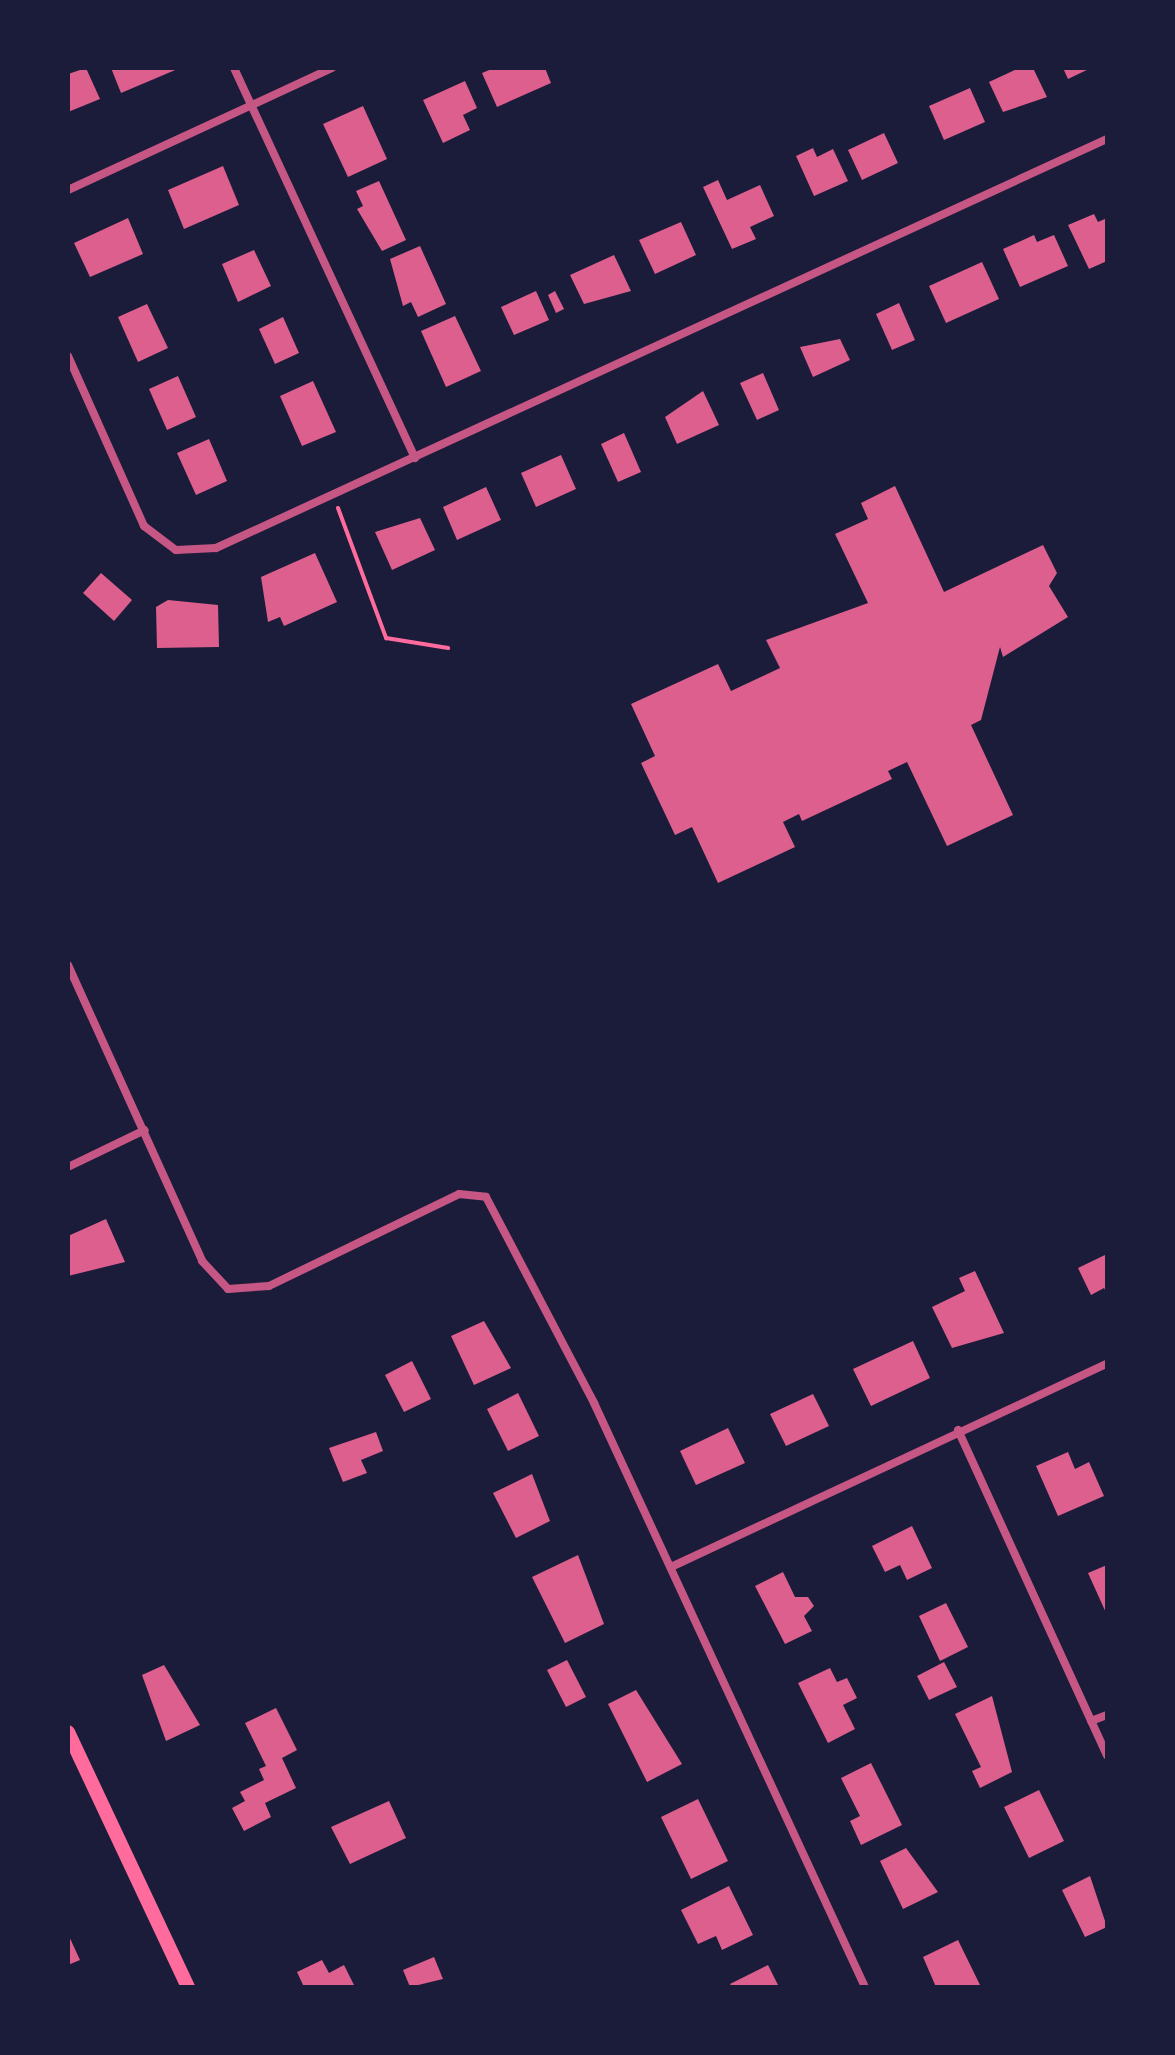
<!DOCTYPE html>
<html>
<head>
<meta charset="utf-8">
<style>
	body { margin:0 }
	#map { position:relative; width:1175px; height:2055px; overflow:hidden; background:#1b1b3a; font-family:Commissioner,sans-serif }
	div>[style] { position:absolute }
	.building>* { inset:0; background:#dd5f8e }
	.path>* { height:4px; margin:-2px; padding:0 2px; transform-origin:2px; border-radius:2px; background:#ff6b9d }
	.minor>* { height:8px; margin:-4px; padding:0 4px; transform-origin:4px; border-radius:4px; background:#c65784 }
	.secondary>* { height:14px; margin:-7px; padding:0 7px; transform-origin:7px; border-radius:7px; background:#ff6b9d }
	span { translate:-50% -50%; white-space:nowrap; text-align:center; line-height:1.15; -webkit-text-stroke:6px #1b1b3a; paint-order:stroke }
	.frame { position:absolute; inset:0; border:70px solid #1b1b3a; pointer-events:none }
</style>
</head>
<body>
<div id="map">
	<div class="building">
		<i style="clip-path:polygon(86px 68px,100px 99px,68px 112px,68px 74px)"></i>
		<i style="clip-path:polygon(111px 68px,180px 68px,121px 93px)"></i>
		<i style="clip-path:polygon(494px 68px,545px 68px,551px 83px,497px 107px,482px 73px)"></i>
		<i style="clip-path:polygon(1019px 68px,1033px 68px,1047px 97px,1003px 112px,989px 82px)"></i>
		<i style="clip-path:polygon(1063px 68px,1091px 68px,1068px 79px)"></i>
		<i style="clip-path:polygon(465px 81px,477px 108px,463px 115px,470px 130px,443px 143px,423px 100px)"></i>
		<i style="clip-path:polygon(970px 88px,985px 122px,944px 140px,929px 106px)"></i>
		<i style="clip-path:polygon(363px 106px,387px 159px,348px 177px,323px 124px)"></i>
		<i style="clip-path:polygon(884px 133px,898px 163px,862px 180px,848px 150px)"></i>
		<i style="clip-path:polygon(813px 148px,817px 157px,833px 149px,848px 181px,814px 196px,796px 156px)"></i>
		<i style="clip-path:polygon(223px 166px,239px 205px,184px 229px,168px 190px)"></i>
		<i style="clip-path:polygon(718px 180px,727px 200px,760px 185px,774px 216px,750px 227px,756px 239px,732px 249px,703px 187px)"></i>
		<i style="clip-path:polygon(379px 181px,406px 240px,382px 251px,357px 209px,363px 206px,356px 191px)"></i>
		<i style="clip-path:polygon(1094px 214px,1098px 222px,1107px 218px,1107px 261px,1089px 269px,1068px 225px)"></i>
		<i style="clip-path:polygon(128px 218px,143px 254px,90px 277px,74px 243px)"></i>
		<i style="clip-path:polygon(681px 222px,696px 255px,655px 274px,639px 240px)"></i>
		<i style="clip-path:polygon(1034px 235px,1037px 242px,1054px 235px,1068px 266px,1020px 287px,1003px 249px)"></i>
		<i style="clip-path:polygon(420px 246px,446px 304px,418px 317px,411px 302px,403px 306px,390px 259px)"></i>
		<i style="clip-path:polygon(254px 250px,271px 286px,238px 302px,222px 264px)"></i>
		<i style="clip-path:polygon(614px 255px,631px 291px,584px 304px,570px 275px)"></i>
		<i style="clip-path:polygon(982px 262px,999px 299px,946px 323px,929px 286px)"></i>
		<i style="clip-path:polygon(536px 291px,549px 320px,514px 335px,501px 307px)"></i>
		<i style="clip-path:polygon(555px 291px,564px 309px,556px 313px,548px 295px)"></i>
		<i style="clip-path:polygon(899px 303px,915px 340px,892px 350px,876px 314px)"></i>
		<i style="clip-path:polygon(147px 304px,168px 348px,138px 362px,118px 317px)"></i>
		<i style="clip-path:polygon(455px 316px,481px 371px,446px 387px,421px 331px)"></i>
		<i style="clip-path:polygon(283px 317px,299px 353px,275px 364px,259px 329px)"></i>
		<i style="clip-path:polygon(840px 339px,850px 360px,813px 377px,800px 347px)"></i>
		<i style="clip-path:polygon(763px 373px,779px 410px,757px 420px,740px 383px)"></i>
		<i style="clip-path:polygon(178px 376px,196px 417px,167px 430px,149px 389px)"></i>
		<i style="clip-path:polygon(313px 381px,336px 432px,302px 446px,280px 396px)"></i>
		<i style="clip-path:polygon(703px 391px,719px 425px,677px 444px,665px 417px)"></i>
		<i style="clip-path:polygon(624px 433px,641px 472px,618px 482px,601px 444px)"></i>
		<i style="clip-path:polygon(209px 439px,227px 481px,196px 495px,177px 453px)"></i>
		<i style="clip-path:polygon(561px 455px,576px 489px,536px 507px,521px 473px)"></i>
		<i style="clip-path:polygon(895px 486px,944px 592px,1043px 545px,1057px 573px,1049px 586px,1068px 617px,1003px 657px,1000px 647px,981px 720px,971px 725px,1013px 815px,947px 846px,907px 762px,888px 771px,892px 779px,802px 821px,799px 814px,783px 822px,795px 847px,718px 883px,692px 827px,675px 835px,641px 763px,655px 756px,631px 704px,718px 664px,731px 691px,780px 668px,766px 640px,868px 603px,835px 534px,868px 519px,861px 503px)"></i>
		<i style="clip-path:polygon(486px 487px,501px 520px,457px 540px,443px 507px)"></i>
		<i style="clip-path:polygon(420px 518px,435px 550px,392px 570px,375px 532px)"></i>
		<i style="clip-path:polygon(315px 553px,337px 602px,284px 626px,280px 617px,268px 622px,261px 577px)"></i>
		<i style="clip-path:polygon(101px 573px,132px 600px,114px 621px,83px 593px)"></i>
		<i style="clip-path:polygon(168px 600px,218px 605px,219px 647px,157px 648px,156px 607px)"></i>
		<i style="clip-path:polygon(106px 1219px,125px 1262px,68px 1276px,68px 1236px)"></i>
		<i style="clip-path:polygon(1107px 1254px,1107px 1294px,1104px 1288px,1091px 1295px,1078px 1268px)"></i>
		<i style="clip-path:polygon(975px 1271px,1004px 1333px,952px 1348px,932px 1307px,965px 1291px,959px 1278px)"></i>
		<i style="clip-path:polygon(484px 1321px,511px 1368px,474px 1385px,451px 1336px)"></i>
		<i style="clip-path:polygon(913px 1341px,930px 1378px,871px 1406px,853px 1369px)"></i>
		<i style="clip-path:polygon(412px 1361px,431px 1399px,404px 1412px,385px 1375px)"></i>
		<i style="clip-path:polygon(518px 1393px,539px 1436px,508px 1451px,487px 1409px)"></i>
		<i style="clip-path:polygon(813px 1394px,829px 1426px,786px 1446px,770px 1414px)"></i>
		<i style="clip-path:polygon(728px 1428px,745px 1463px,696px 1485px,680px 1451px)"></i>
		<i style="clip-path:polygon(376px 1432px,383px 1451px,361px 1460px,367px 1473px,343px 1482px,329px 1448px)"></i>
		<i style="clip-path:polygon(1068px 1452px,1075px 1469px,1089px 1462px,1104px 1496px,1058px 1516px,1036px 1466px)"></i>
		<i style="clip-path:polygon(532px 1474px,550px 1521px,516px 1538px,493px 1493px)"></i>
		<i style="clip-path:polygon(912px 1526px,932px 1568px,907px 1580px,900px 1565px,885px 1572px,872px 1546px)"></i>
		<i style="clip-path:polygon(578px 1555px,604px 1624px,565px 1643px,532px 1577px)"></i>
		<i style="clip-path:polygon(1107px 1565px,1107px 1615px,1088px 1573px)"></i>
		<i style="clip-path:polygon(783px 1572px,795px 1597px,808px 1597px,814px 1606px,804px 1616px,812px 1631px,785px 1644px,755px 1586px)"></i>
		<i style="clip-path:polygon(946px 1603px,968px 1647px,940px 1661px,919px 1616px)"></i>
		<i style="clip-path:polygon(567px 1660px,586px 1697px,566px 1707px,547px 1670px)"></i>
		<i style="clip-path:polygon(944px 1662px,957px 1687px,929px 1700px,917px 1676px)"></i>
		<i style="clip-path:polygon(164px 1665px,200px 1725px,166px 1741px,142px 1675px)"></i>
		<i style="clip-path:polygon(830px 1668px,837px 1682px,847px 1678px,857px 1698px,843px 1705px,855px 1729px,828px 1743px,798px 1683px)"></i>
		<i style="clip-path:polygon(636px 1690px,682px 1764px,647px 1782px,608px 1704px)"></i>
		<i style="clip-path:polygon(992px 1696px,1012px 1772px,980px 1788px,972px 1771px,981px 1767px,955px 1714px)"></i>
		<i style="clip-path:polygon(276px 1708px,297px 1750px,282px 1758px,296px 1788px,265px 1803px,271px 1817px,244px 1831px,232px 1808px,245px 1801px,240px 1792px,264px 1780px,259px 1769px,266px 1766px,245px 1723px)"></i>
		<i style="clip-path:polygon(871px 1763px,902px 1825px,861px 1845px,850px 1821px,860px 1816px,841px 1778px)"></i>
		<i style="clip-path:polygon(1039px 1790px,1064px 1841px,1029px 1858px,1004px 1807px)"></i>
		<i style="clip-path:polygon(698px 1799px,728px 1861px,691px 1879px,661px 1817px)"></i>
		<i style="clip-path:polygon(389px 1801px,406px 1838px,350px 1864px,331px 1827px)"></i>
		<i style="clip-path:polygon(906px 1848px,938px 1892px,903px 1909px,880px 1861px)"></i>
		<i style="clip-path:polygon(1090px 1876px,1107px 1927px,1085px 1937px,1062px 1890px)"></i>
		<i style="clip-path:polygon(729px 1886px,753px 1935px,722px 1950px,716px 1936px,698px 1944px,681px 1910px)"></i>
		<i style="clip-path:polygon(68px 1934px,80px 1960px,68px 1965px)"></i>
		<i style="clip-path:polygon(958px 1940px,981px 1987px,936px 1987px,923px 1957px)"></i>
		<i style="clip-path:polygon(434px 1957px,443px 1979px,410px 1987px,403px 1970px)"></i>
		<i style="clip-path:polygon(322px 1960px,329px 1973px,344px 1965px,355px 1987px,304px 1987px,297px 1972px)"></i>
		<i style="clip-path:polygon(768px 1965px,779px 1987px,732px 1987px,730px 1984px)"></i>
	</div>
	<div class="path">
		<i style="left:338px;top:508px;width:139px;rotate:69.7deg"></i>
		<i style="left:386px;top:638px;width:63px;rotate:9.2deg"></i>
	</div>
	<div class="minor">
		<i style="left:234px;top:68px;width:430px;rotate:65.1deg"></i>
		<i style="left:68px;top:190px;width:291px;rotate:-24.8deg"></i>
		<i style="left:68px;top:356px;width:186px;rotate:65.9deg"></i>
		<i style="left:144px;top:526px;width:40px;rotate:37deg"></i>
		<i style="left:176px;top:550px;width:40px;rotate:-2.9deg"></i>
		<i style="left:216px;top:548px;width:980px;rotate:-24.66deg"></i>
		<i style="left:68px;top:965px;width:325px;rotate:65.6deg"></i>
		<i style="left:202px;top:1261px;width:38px;rotate:47deg"></i>
		<i style="left:228px;top:1289px;width:41px;rotate:-4.2deg"></i>
		<i style="left:269px;top:1286px;width:211px;rotate:-25.8deg"></i>
		<i style="left:459px;top:1194px;width:27px;rotate:6deg"></i>
		<i style="left:486px;top:1197px;width:233px;rotate:62.3deg"></i>
		<i style="left:594px;top:1403px;width:644px;rotate:65.11deg"></i>
		<i style="left:68px;top:1167px;width:85px;rotate:-25.7deg"></i>
		<i style="left:958px;top:1430px;width:358px;rotate:65.4deg"></i>
		<i style="left:671px;top:1567px;width:481px;rotate:-25deg"></i>
		<i style="left:1091px;top:1721px;width:17px;rotate:-21deg"></i>
	</div>
	<div class="secondary">
		<i style="left:68px;top:1732px;width:282px;rotate:64.8deg"></i>
	</div>
	<div class="frame"></div>
</div>
</body>
</html>
